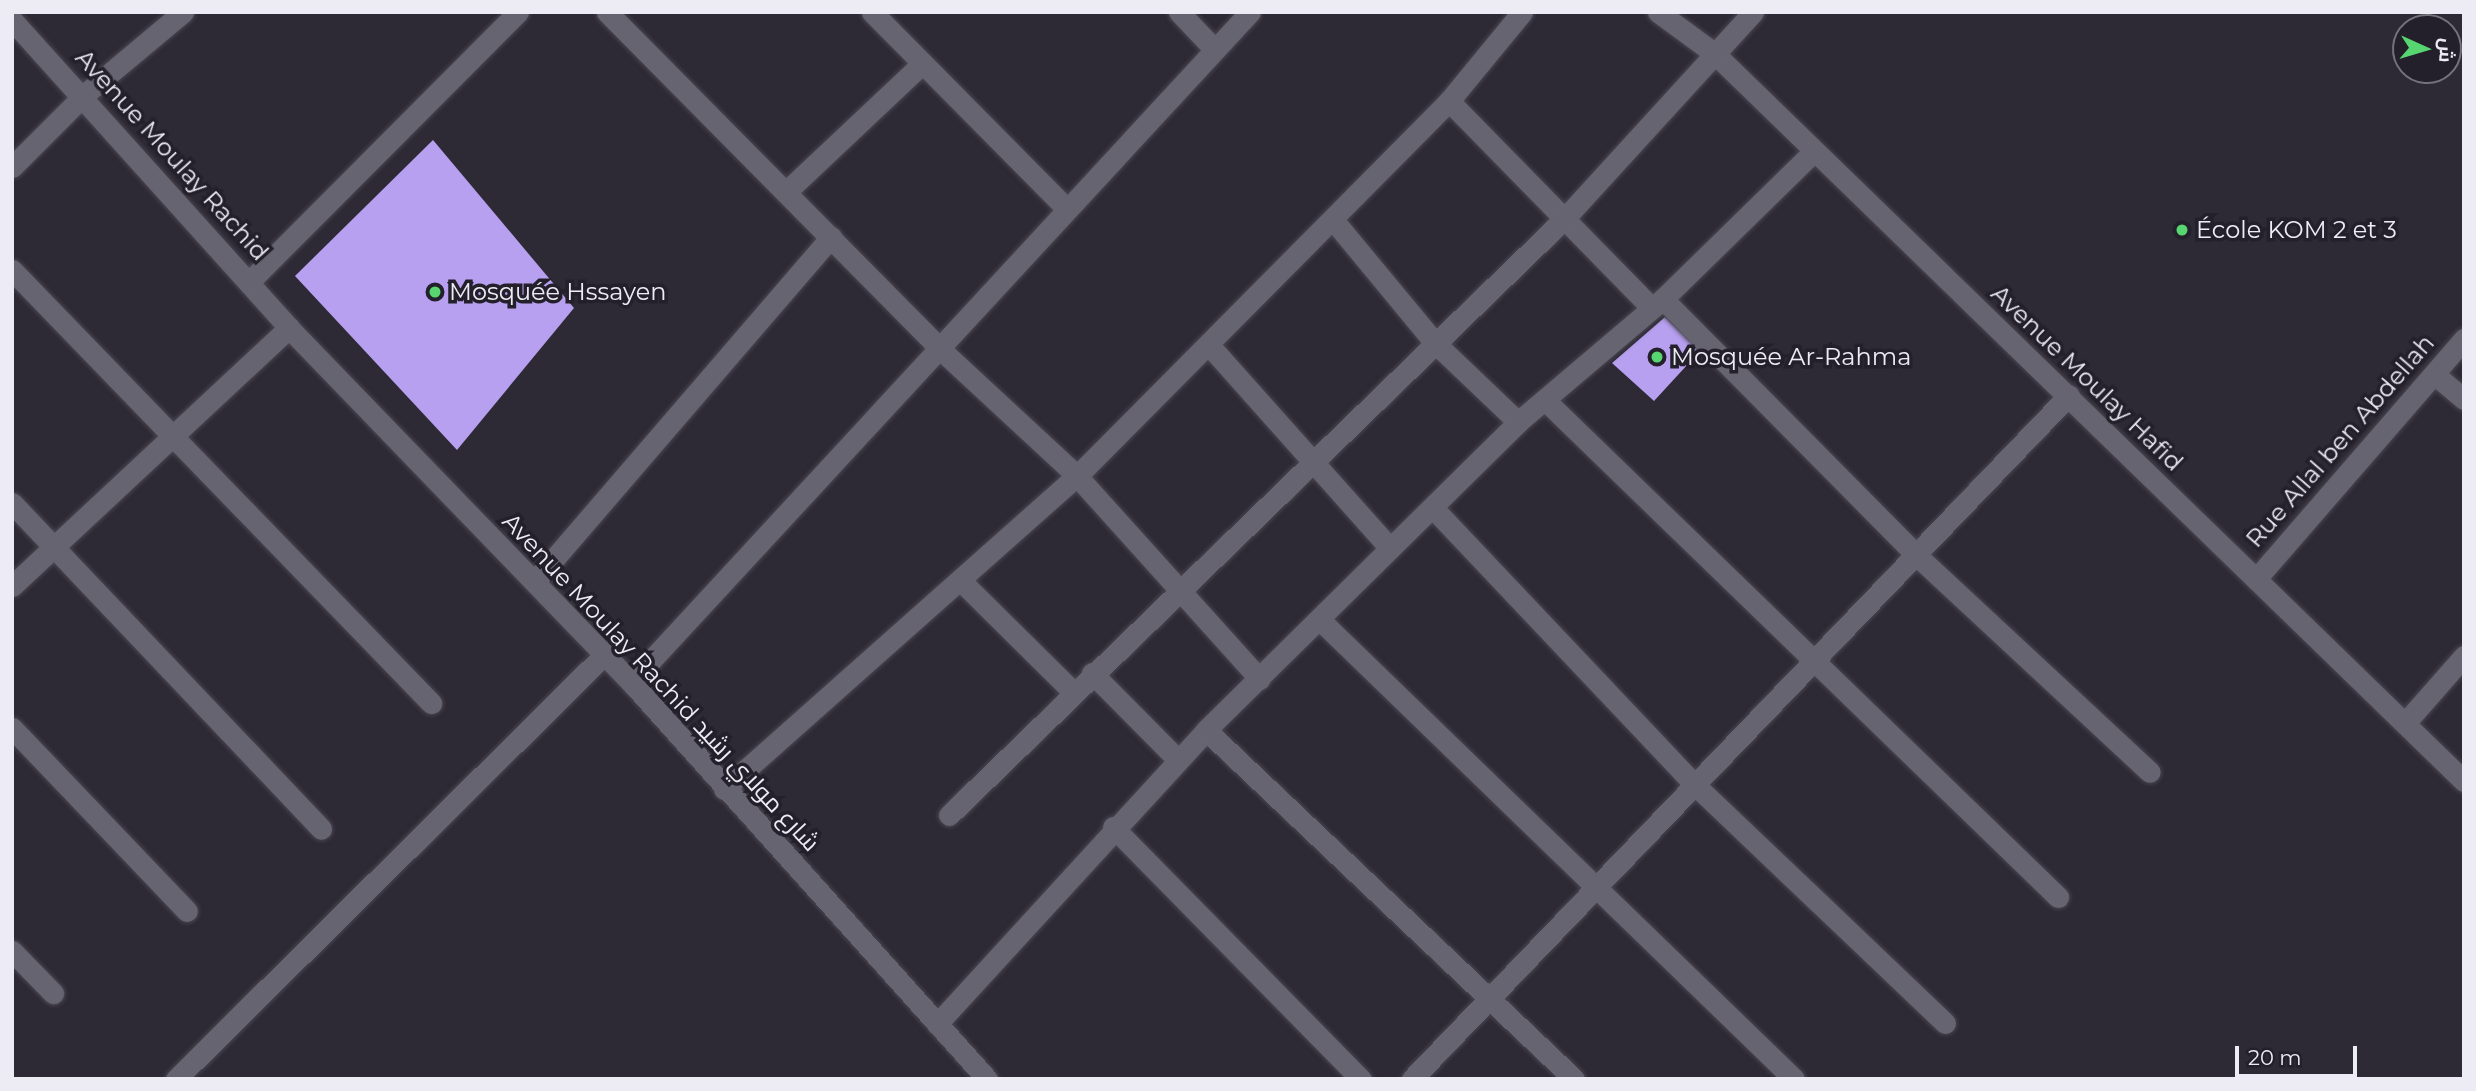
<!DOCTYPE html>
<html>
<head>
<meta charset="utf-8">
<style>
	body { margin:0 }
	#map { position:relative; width:2476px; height:1091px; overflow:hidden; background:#2d2935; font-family:Montserrat,Cairo,sans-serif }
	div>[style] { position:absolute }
	.building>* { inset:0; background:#b8a0f0 }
	.roads { filter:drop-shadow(0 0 2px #494650) drop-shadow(0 0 2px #494650) }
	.minor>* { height:21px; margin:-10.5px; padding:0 10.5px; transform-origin:10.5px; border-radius:10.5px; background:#676471 }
	.dots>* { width:19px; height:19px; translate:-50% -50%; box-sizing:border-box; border:4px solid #23202b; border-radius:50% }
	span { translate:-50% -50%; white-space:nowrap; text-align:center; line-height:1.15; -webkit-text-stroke:7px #23202b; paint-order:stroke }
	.street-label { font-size:24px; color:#edebf3 }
	.poi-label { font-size:24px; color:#edebf3 }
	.left { translate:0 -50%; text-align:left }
	.frame { position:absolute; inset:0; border:14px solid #edebf3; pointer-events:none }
	.north { position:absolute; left:2392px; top:14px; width:70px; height:70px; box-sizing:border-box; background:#23202b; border:2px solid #74717b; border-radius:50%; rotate:94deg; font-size:19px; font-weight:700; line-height:28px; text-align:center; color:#edebf3 }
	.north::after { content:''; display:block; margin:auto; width:24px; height:32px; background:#57d570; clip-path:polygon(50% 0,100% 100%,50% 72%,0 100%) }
	.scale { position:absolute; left:2235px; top:1046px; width:122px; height:32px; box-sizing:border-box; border:4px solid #edebf3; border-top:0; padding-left:9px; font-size:21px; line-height:24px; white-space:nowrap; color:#edebf3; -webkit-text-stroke:5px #23202b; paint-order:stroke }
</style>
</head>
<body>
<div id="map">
	<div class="building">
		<i style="clip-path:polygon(433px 140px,574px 308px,457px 450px,295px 276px)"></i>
		<i style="clip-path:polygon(1665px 317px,1700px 351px,1654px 401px,1612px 363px)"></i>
	</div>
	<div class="roads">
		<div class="minor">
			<i style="left:607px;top:12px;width:472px;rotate:45.3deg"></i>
			<i style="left:939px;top:348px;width:188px;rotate:42.8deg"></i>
			<i style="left:1077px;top:476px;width:273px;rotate:48deg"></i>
			<i style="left:872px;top:12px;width:277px;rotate:45.3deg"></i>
			<i style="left:1179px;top:12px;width:52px;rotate:46.5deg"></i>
			<i style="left:1658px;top:12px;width:69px;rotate:36.2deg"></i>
			<i style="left:1714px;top:53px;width:1045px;rotate:44.15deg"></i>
			<i style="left:12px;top:20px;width:414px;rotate:48deg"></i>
			<i style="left:289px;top:328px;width:492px;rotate:46deg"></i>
			<i style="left:631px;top:682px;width:533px;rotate:48.12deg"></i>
			<i style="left:1449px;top:101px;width:290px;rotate:45.6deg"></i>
			<i style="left:12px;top:167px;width:103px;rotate:-45deg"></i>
			<i style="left:85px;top:94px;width:128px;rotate:-39.9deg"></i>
			<i style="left:788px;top:190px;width:185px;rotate:-43.3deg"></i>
			<i style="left:1334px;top:221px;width:157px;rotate:50.4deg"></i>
			<i style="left:1434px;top:342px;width:116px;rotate:43.6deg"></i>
			<i style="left:12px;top:270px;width:603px;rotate:45.94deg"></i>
			<i style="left:249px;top:282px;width:381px;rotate:-45.1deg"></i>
			<i style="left:1663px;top:299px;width:356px;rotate:45.3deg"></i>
			<i style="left:1913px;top:552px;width:323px;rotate:42.9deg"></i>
			<i style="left:1209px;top:345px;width:271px;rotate:48.3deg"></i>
			<i style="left:2434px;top:374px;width:39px;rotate:40deg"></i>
			<i style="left:1546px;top:401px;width:713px;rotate:44.09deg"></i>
			<i style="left:12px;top:503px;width:449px;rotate:46.5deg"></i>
			<i style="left:1433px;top:508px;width:378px;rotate:46.6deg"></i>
			<i style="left:1693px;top:783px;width:348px;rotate:43.6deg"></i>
			<i style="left:2256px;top:579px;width:318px;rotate:-49.1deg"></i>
			<i style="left:960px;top:580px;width:159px;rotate:44.7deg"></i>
			<i style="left:535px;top:581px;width:454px;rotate:-49.3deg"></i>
			<i style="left:12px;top:586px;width:379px;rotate:-43deg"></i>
			<i style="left:1319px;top:619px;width:661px;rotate:44.08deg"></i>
			<i style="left:1092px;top:673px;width:122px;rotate:45.3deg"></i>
			<i style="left:631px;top:682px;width:912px;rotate:-47.27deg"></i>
			<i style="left:2406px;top:722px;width:88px;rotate:-48.7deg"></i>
			<i style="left:12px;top:728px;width:253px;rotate:46.3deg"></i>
			<i style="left:1206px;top:730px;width:507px;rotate:43.48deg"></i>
			<i style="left:724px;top:789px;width:472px;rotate:-41.6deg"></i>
			<i style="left:1077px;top:476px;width:528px;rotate:-45.23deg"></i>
			<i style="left:1449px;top:101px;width:115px;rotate:-50.6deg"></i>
			<i style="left:949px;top:815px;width:858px;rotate:-44.1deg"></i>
			<i style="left:1565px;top:218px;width:279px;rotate:-47.6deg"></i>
			<i style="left:1113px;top:827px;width:354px;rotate:45.5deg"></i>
			<i style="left:12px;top:951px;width:59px;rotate:45.7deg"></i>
			<i style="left:937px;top:1024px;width:398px;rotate:-47.5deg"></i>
			<i style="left:1206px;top:730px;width:438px;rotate:-44.6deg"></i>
			<i style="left:1518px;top:422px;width:190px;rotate:-40.3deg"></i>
			<i style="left:1663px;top:299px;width:210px;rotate:-44.4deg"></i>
			<i style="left:176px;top:1079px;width:604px;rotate:-44.73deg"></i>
			<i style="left:1412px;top:1079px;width:948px;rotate:-46.15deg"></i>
		</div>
	</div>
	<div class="dots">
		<i style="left:2182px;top:230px;background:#57d570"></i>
		<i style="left:435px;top:292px;background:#57d570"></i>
		<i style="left:1657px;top:357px;background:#57d570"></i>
	</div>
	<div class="street-label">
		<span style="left:172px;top:155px;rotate:48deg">Avenue Moulay Rachid</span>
		<span style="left:2087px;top:378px;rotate:44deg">Avenue Moulay Hafid</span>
		<span style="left:2340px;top:441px;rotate:-49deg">Rue Allal ben Abdellah</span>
		<span style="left:661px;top:682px;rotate:47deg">Avenue Moulay Rachid شارع مولاي رشيد</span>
	</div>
	<div class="poi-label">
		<span class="left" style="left:2196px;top:230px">École KOM 2 et 3</span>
		<span class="left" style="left:449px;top:292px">Mosquée Hssayen</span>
		<span class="left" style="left:1671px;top:357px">Mosquée Ar-Rahma</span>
	</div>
	<div class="frame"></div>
	<div class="north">ش</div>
	<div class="scale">20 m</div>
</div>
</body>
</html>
